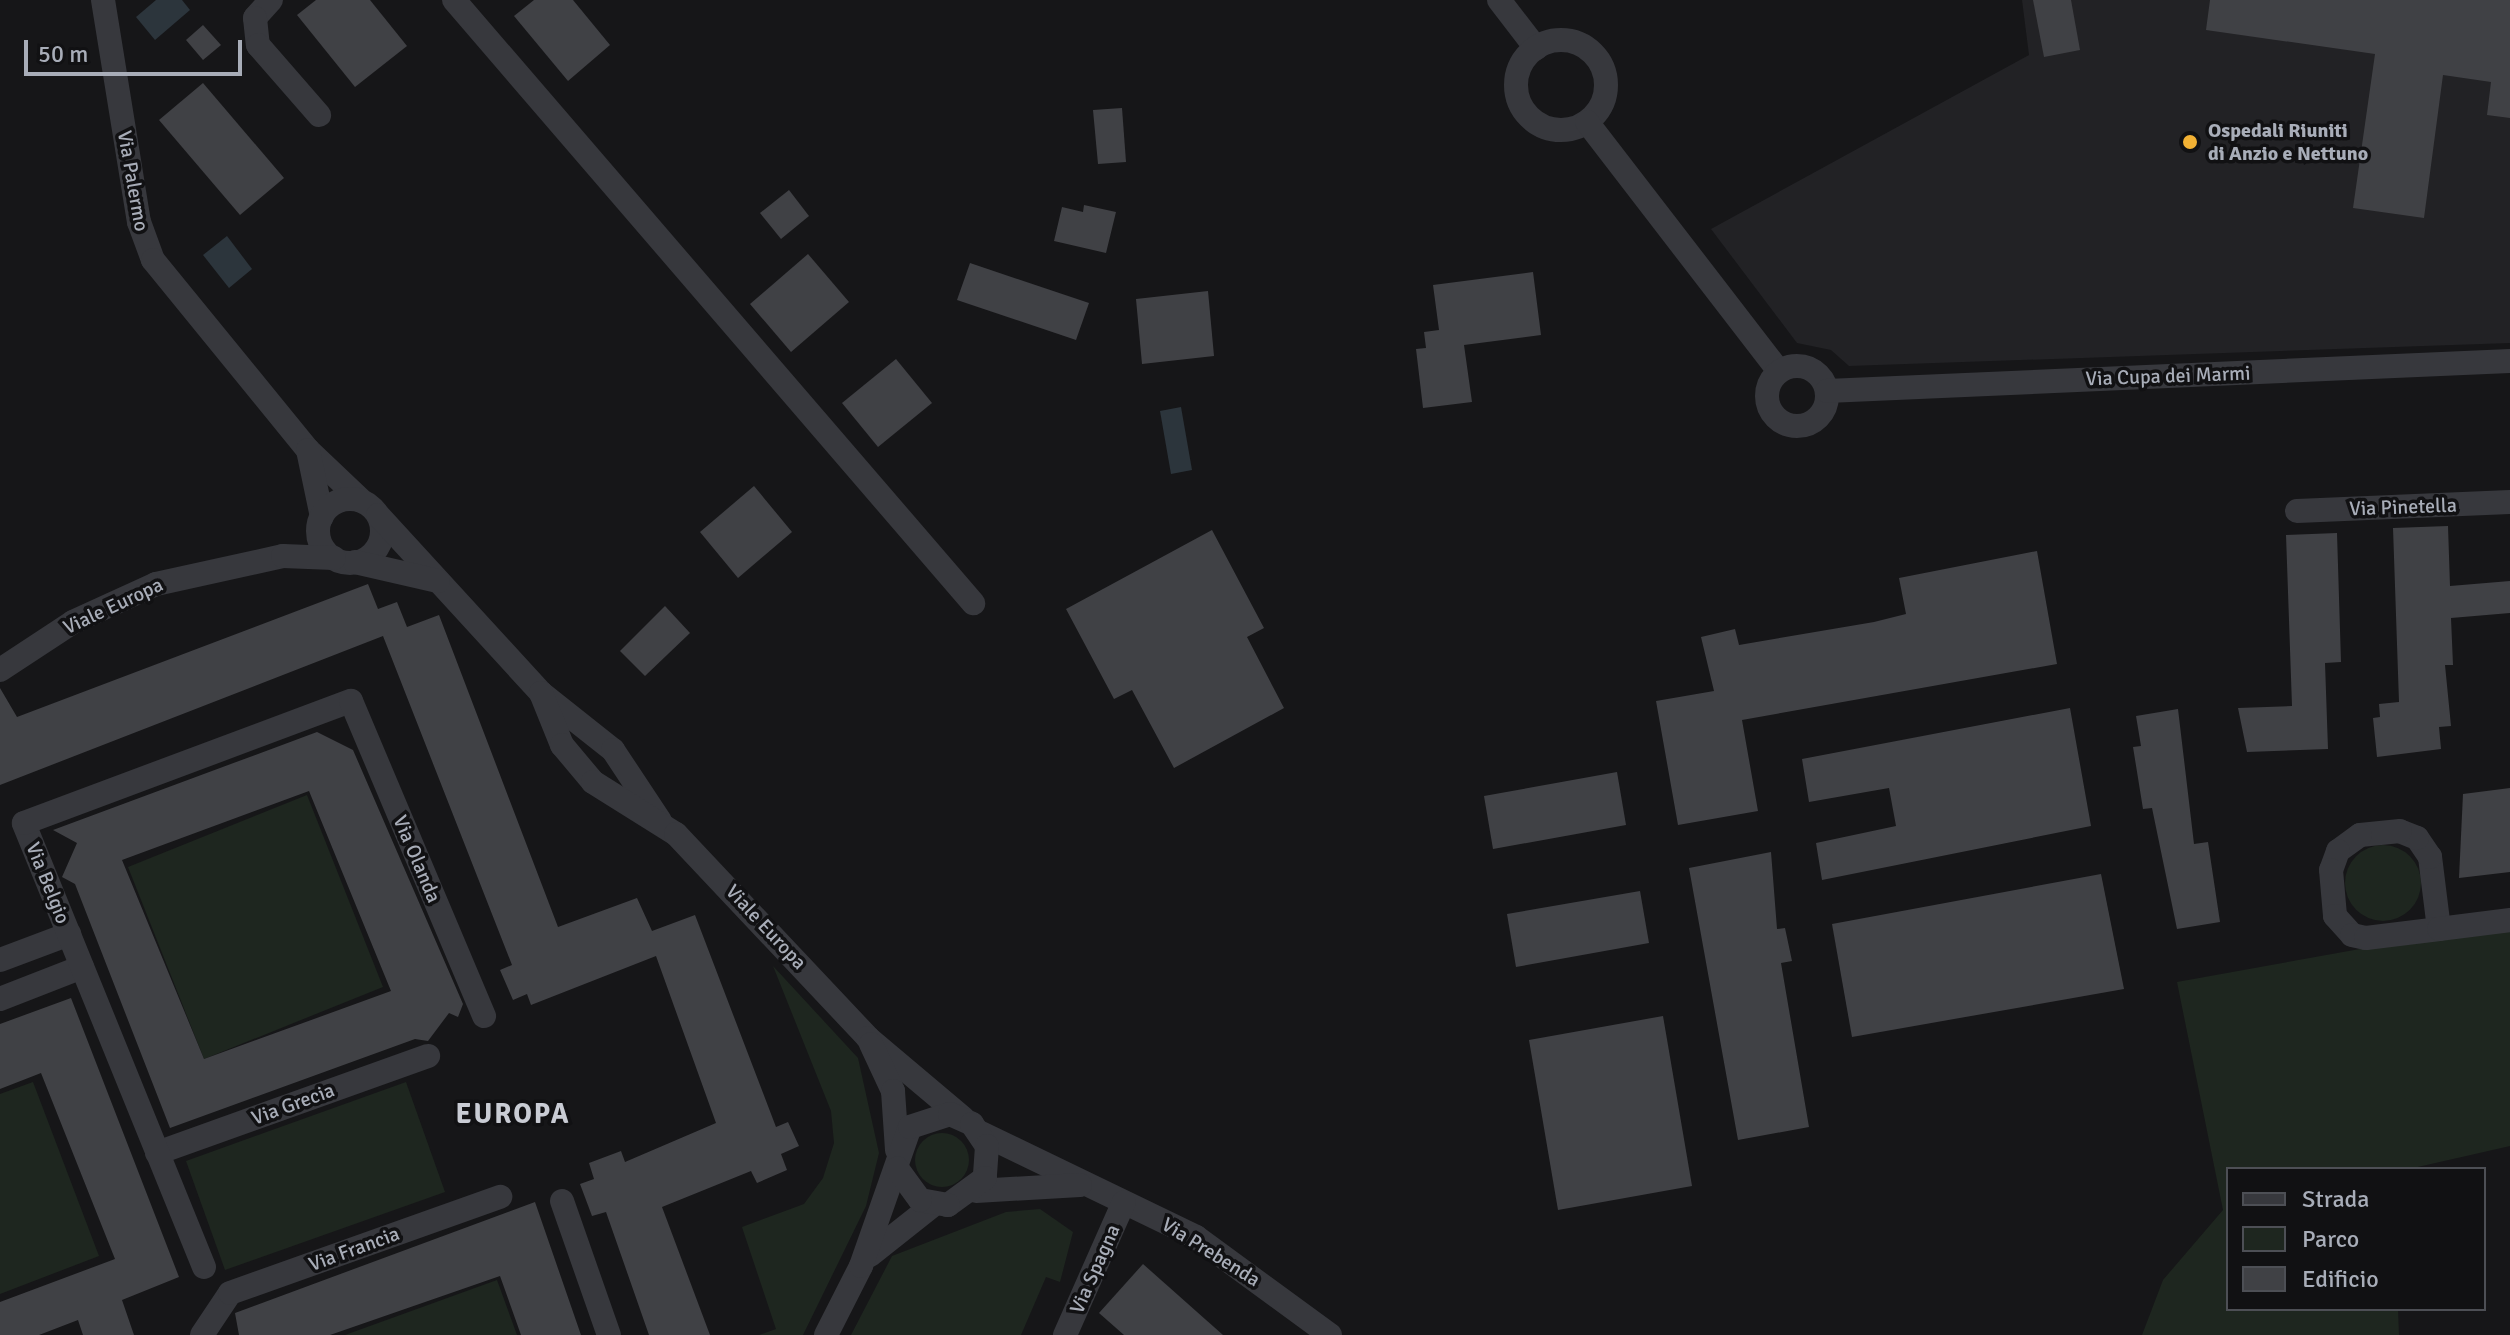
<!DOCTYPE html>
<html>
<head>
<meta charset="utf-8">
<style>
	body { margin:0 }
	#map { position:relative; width:2510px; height:1335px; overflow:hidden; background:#161618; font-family:Signika,sans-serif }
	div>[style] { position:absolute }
	.built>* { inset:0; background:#222225 }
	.green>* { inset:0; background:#1e261f }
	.round { border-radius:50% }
	.water>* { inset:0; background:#2c353c }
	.building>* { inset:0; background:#404145 }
	.minor>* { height:24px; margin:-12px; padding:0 12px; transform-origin:12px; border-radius:12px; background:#37383d }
	.minor>.ring { margin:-12px; padding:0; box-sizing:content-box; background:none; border:24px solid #37383d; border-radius:50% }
	.dots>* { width:22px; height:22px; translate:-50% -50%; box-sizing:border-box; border:4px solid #111113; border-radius:50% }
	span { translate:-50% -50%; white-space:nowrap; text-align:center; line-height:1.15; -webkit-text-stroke:7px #111113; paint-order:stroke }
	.poi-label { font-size:20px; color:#a8adb8; font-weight:700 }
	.left { translate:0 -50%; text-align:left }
	.street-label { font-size:20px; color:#a8adb8 }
	.district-label { font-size:28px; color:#c9ccd4; font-weight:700; letter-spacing:2px }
	.legend { position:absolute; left:2226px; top:1167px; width:260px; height:144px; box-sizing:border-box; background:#111113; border:2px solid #4d4f55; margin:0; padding:10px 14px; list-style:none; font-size:24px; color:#a8adb8 }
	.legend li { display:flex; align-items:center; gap:16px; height:40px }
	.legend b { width:40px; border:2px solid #4d4f55 }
	.scale { position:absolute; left:24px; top:40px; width:218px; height:36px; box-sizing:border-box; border:4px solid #a8adb8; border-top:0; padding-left:10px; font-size:24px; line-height:28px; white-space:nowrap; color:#a8adb8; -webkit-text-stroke:6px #111113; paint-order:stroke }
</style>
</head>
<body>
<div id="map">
	<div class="built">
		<i style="clip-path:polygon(2022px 0,2510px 0,2510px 343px,1849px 366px,1831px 350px,1797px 343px,1711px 229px,2029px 55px)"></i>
	</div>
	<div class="green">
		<i style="clip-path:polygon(307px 795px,383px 987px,204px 1059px,128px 867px)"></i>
		<i class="round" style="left:2345px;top:845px;width:76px;height:76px"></i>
		<i style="clip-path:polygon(2510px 922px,2510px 1146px,2409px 1169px,2228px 1169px,2228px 1309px,2398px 1309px,2399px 1335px,2142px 1335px,2163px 1280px,2223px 1210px,2177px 982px)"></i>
		<i style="clip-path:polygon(773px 966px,858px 1058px,879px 1153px,866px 1206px,803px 1335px,759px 1335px,776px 1329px,742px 1227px,804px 1204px,823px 1178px,834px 1143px,831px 1111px)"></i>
		<i style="clip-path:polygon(33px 1082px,99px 1256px,0 1294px,0 1094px)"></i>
		<i style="clip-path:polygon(406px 1082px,445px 1192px,225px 1270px,186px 1161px)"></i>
		<i class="round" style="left:915px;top:1133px;width:54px;height:54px"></i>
		<i style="clip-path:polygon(1040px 1209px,1073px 1232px,1060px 1282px,1046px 1277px,1021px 1335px,851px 1335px,892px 1256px,1006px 1212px)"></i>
		<i style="clip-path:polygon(497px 1280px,517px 1335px,345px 1335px)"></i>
	</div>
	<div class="water">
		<i style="clip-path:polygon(156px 0,182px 0,190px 10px,155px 40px,136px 17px)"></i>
		<i style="clip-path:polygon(227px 236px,252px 269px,229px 288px,203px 255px)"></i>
		<i style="clip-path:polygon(1181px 407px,1192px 470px,1171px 474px,1160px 411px)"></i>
	</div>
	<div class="building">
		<i style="clip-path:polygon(316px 0,370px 0,407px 46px,355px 87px,297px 15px)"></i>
		<i style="clip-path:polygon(534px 0,573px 0,610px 45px,568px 81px,514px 16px)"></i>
		<i style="clip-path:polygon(2033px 0,2071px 0,2080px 50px,2044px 57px)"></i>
		<i style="clip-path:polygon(2210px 0,2510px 0,2510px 118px,2487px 115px,2491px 82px,2443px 75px,2424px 218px,2353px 208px,2375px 54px,2206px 30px)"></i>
		<i style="clip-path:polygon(203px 25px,221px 45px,203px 60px,186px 40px)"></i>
		<i style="clip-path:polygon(203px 83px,284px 178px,240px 215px,159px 120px)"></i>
		<i style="clip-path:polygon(1122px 108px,1126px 162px,1098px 164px,1093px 110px)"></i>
		<i style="clip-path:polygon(789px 190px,809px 216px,781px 239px,760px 213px)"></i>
		<i style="clip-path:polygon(1084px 205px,1116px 212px,1106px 253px,1054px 241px,1062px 207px,1083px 212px)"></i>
		<i style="clip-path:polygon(808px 254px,849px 302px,791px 352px,750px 304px)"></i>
		<i style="clip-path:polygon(970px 263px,1089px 303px,1076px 340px,957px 300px)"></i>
		<i style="clip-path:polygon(1533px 272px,1541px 335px,1464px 345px,1472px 402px,1423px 408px,1416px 349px,1426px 348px,1424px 332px,1439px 330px,1433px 285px)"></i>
		<i style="clip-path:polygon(1208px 291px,1214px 356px,1142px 364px,1136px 299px)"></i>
		<i style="clip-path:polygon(896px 359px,932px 403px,878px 447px,842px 403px)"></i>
		<i style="clip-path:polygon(754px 486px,792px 532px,738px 578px,700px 532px)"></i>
		<i style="clip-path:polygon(2448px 526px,2450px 586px,2510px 581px,2510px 613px,2451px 618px,2453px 665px,2445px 665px,2451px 726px,2439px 727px,2441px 749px,2377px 757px,2373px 718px,2380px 717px,2379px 704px,2399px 702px,2393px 528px)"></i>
		<i style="clip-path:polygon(1212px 530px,1264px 628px,1247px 637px,1284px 708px,1174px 768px,1132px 690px,1114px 699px,1066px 609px)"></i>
		<i style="clip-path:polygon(2337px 533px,2341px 662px,2325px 663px,2328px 749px,2247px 752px,2238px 708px,2292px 706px,2286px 535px)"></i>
		<i style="clip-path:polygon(2037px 551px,2057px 664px,1742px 720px,1758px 811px,1678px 825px,1656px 701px,1714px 691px,1701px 637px,1735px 629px,1739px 645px,1874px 622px,1906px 614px,1899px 578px)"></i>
		<i style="clip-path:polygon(368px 584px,378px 609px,397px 602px,407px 627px,439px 615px,558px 927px,637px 898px,652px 931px,695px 915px,776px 1127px,788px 1122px,799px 1146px,781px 1154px,787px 1170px,757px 1183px,751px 1171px,662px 1207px,710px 1335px,649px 1335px,606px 1212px,592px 1216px,580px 1184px,594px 1179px,589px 1163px,621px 1151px,625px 1162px,716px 1123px,656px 956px,531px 1005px,527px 994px,513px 1000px,500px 970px,512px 965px,383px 636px,0 785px,0 688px,17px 717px)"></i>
		<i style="clip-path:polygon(665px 606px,690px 633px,645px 676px,620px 651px)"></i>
		<i style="clip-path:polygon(2070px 708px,2091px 826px,1822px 880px,1816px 843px,1896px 826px,1889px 788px,1809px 802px,1802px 759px)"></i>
		<i style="clip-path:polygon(2178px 709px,2194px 844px,2208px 842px,2220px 922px,2177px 929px,2152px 808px,2143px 809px,2133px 747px,2141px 746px,2136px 716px)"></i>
		<i style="clip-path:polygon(evenodd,317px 732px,353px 750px,463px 1004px,458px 1017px,449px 1013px,428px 1041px,415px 1039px,170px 1128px,75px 884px,62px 877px,77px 843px,53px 830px,317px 732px,309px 791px,391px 991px,204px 1059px,122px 860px,309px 791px)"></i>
		<i style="clip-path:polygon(1617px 772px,1626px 825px,1493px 849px,1484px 796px)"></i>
		<i style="clip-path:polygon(2510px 788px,2510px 872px,2459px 878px,2463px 794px)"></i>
		<i style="clip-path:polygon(1771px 852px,1777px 929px,1785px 928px,1792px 961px,1781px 963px,1809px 1127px,1738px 1140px,1689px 868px)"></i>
		<i style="clip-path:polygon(2101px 874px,2124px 989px,1852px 1037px,1832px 924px)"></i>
		<i style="clip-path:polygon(1640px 891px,1649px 943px,1516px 967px,1507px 914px)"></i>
		<i style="clip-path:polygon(71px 998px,179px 1277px,122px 1300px,134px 1335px,83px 1335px,78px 1320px,39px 1335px,0 1335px,0 1302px,115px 1259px,41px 1073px,0 1089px,0 1024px)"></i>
		<i style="clip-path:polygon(1663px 1016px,1692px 1186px,1558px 1210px,1529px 1040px)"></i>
		<i style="clip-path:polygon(535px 1202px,581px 1335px,521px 1335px,500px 1276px,330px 1335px,239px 1335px,235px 1313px)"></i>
		<i style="clip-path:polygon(1143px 1264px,1223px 1335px,1124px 1335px,1099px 1313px)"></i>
	</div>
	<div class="minor">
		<i style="left:103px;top:0;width:225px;rotate:80.8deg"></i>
		<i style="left:139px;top:222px;width:40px;rotate:69.8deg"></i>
		<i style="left:153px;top:260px;width:245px;rotate:50.8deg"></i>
		<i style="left:308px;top:450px;width:74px;rotate:43.4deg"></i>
		<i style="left:271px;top:0;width:24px;rotate:132deg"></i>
		<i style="left:255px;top:18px;width:27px;rotate:84deg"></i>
		<i style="left:258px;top:45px;width:93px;rotate:48.9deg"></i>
		<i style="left:454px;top:0;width:796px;rotate:49.28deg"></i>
		<i style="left:1499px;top:0;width:61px;rotate:52.4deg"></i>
		<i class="ring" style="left:1516px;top:40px;width:66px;height:66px"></i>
		<i style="left:1587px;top:122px;width:314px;rotate:52.4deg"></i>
		<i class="ring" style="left:1767px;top:366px;width:36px;height:36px"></i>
		<i style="left:1827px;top:391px;width:684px;rotate:-2.52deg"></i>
		<i style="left:308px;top:450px;width:68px;rotate:78.2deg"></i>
		<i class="ring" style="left:318px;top:499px;width:40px;height:40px"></i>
		<i style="left:2297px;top:511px;width:213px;rotate:-2.4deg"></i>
		<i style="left:378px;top:515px;width:241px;rotate:47.5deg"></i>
		<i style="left:541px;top:693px;width:92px;rotate:38.4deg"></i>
		<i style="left:613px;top:750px;width:85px;rotate:56.5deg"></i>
		<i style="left:355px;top:562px;width:85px;rotate:12.9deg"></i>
		<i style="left:0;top:670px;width:87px;rotate:-33.3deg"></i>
		<i style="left:73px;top:622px;width:91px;rotate:-24.6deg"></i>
		<i style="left:156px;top:584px;width:130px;rotate:-12.4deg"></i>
		<i style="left:283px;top:556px;width:51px;rotate:2.2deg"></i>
		<i style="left:541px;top:693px;width:56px;rotate:68deg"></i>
		<i style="left:562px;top:745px;width:48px;rotate:50deg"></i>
		<i style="left:593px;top:782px;width:98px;rotate:32.1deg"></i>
		<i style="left:676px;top:834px;width:280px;rotate:46.7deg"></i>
		<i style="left:868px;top:1038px;width:124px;rotate:40.1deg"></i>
		<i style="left:2439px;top:929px;width:73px;rotate:-97.1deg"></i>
		<i style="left:2430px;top:857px;width:23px;rotate:-124deg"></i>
		<i style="left:2417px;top:838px;width:18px;rotate:-158deg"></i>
		<i style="left:2400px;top:831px;width:40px;rotate:174.3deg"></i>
		<i style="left:2360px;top:835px;width:27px;rotate:144deg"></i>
		<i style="left:2338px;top:851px;width:20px;rotate:110deg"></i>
		<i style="left:2331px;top:870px;width:46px;rotate:85deg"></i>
		<i style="left:2335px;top:916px;width:25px;rotate:48deg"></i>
		<i style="left:2352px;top:935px;width:14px;rotate:12deg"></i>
		<i style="left:2366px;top:938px;width:74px;rotate:-7deg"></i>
		<i style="left:2439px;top:929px;width:72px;rotate:-7.2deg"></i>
		<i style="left:0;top:960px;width:74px;rotate:-20.6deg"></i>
		<i style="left:0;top:999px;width:88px;rotate:-21.3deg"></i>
		<i style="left:871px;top:1044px;width:52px;rotate:64.9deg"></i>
		<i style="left:893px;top:1091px;width:59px;rotate:86.1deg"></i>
		<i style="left:979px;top:1132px;width:241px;rotate:25.8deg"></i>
		<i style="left:1196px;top:1237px;width:166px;rotate:36.2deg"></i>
		<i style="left:157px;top:1153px;width:288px;rotate:-19.7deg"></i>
		<i style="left:976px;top:1191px;width:104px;rotate:-3.3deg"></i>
		<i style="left:562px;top:1201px;width:142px;rotate:70.7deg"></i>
		<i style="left:870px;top:1255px;width:80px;rotate:-38.4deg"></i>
		<i style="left:204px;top:1267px;width:479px;rotate:-112.1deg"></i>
		<i style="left:24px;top:823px;width:349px;rotate:-20.5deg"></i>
		<i style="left:351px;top:701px;width:342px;rotate:67.1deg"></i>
		<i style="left:202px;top:1335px;width:50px;rotate:-56.3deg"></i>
		<i style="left:230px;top:1293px;width:287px;rotate:-19.6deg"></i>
		<i style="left:826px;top:1335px;width:77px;rotate:-63.1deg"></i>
		<i style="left:861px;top:1266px;width:147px;rotate:-70.6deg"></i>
		<i style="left:910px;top:1127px;width:42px;rotate:-18deg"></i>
		<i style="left:950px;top:1114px;width:24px;rotate:24deg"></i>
		<i style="left:972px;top:1124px;width:27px;rotate:56deg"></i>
		<i style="left:987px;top:1146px;width:32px;rotate:94deg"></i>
		<i style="left:985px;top:1178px;width:46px;rotate:143.9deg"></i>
		<i style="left:948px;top:1205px;width:28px;rotate:-170deg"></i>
		<i style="left:920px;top:1200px;width:39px;rotate:-126deg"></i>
		<i style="left:1065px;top:1335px;width:145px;rotate:-66.1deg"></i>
	</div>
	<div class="dots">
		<i style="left:2190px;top:142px;background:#f2b134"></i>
	</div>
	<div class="poi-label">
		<span class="left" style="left:2208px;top:142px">Ospedali Riuniti<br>di Anzio e Nettuno</span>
	</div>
	<div class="street-label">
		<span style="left:133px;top:181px;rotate:80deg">Via Palermo</span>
		<span style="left:2168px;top:376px;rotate:-2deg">Via Cupa dei Marmi</span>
		<span style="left:2403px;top:507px;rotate:-2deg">Via Pinetella</span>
		<span style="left:113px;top:606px;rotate:-25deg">Viale Europa</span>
		<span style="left:417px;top:859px;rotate:67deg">Via Olanda</span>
		<span style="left:48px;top:883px;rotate:68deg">Via Belgio</span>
		<span style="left:766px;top:927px;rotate:47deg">Viale Europa</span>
		<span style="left:293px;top:1104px;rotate:-20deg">Via Grecia</span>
		<span style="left:354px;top:1249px;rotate:-20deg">Via Francia</span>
		<span style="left:1211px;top:1252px;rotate:32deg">Via Prebenda</span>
		<span style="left:1095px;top:1269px;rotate:-66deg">Via Spagna</span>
	</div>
	<div class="district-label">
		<span style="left:513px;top:1114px">EUROPA</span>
	</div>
	<ul class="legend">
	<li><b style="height:10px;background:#37383d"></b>Strada</li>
	<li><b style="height:22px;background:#1e261f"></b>Parco</li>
	<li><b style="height:22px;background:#404145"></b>Edificio</li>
	</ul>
	<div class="scale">50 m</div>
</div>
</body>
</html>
